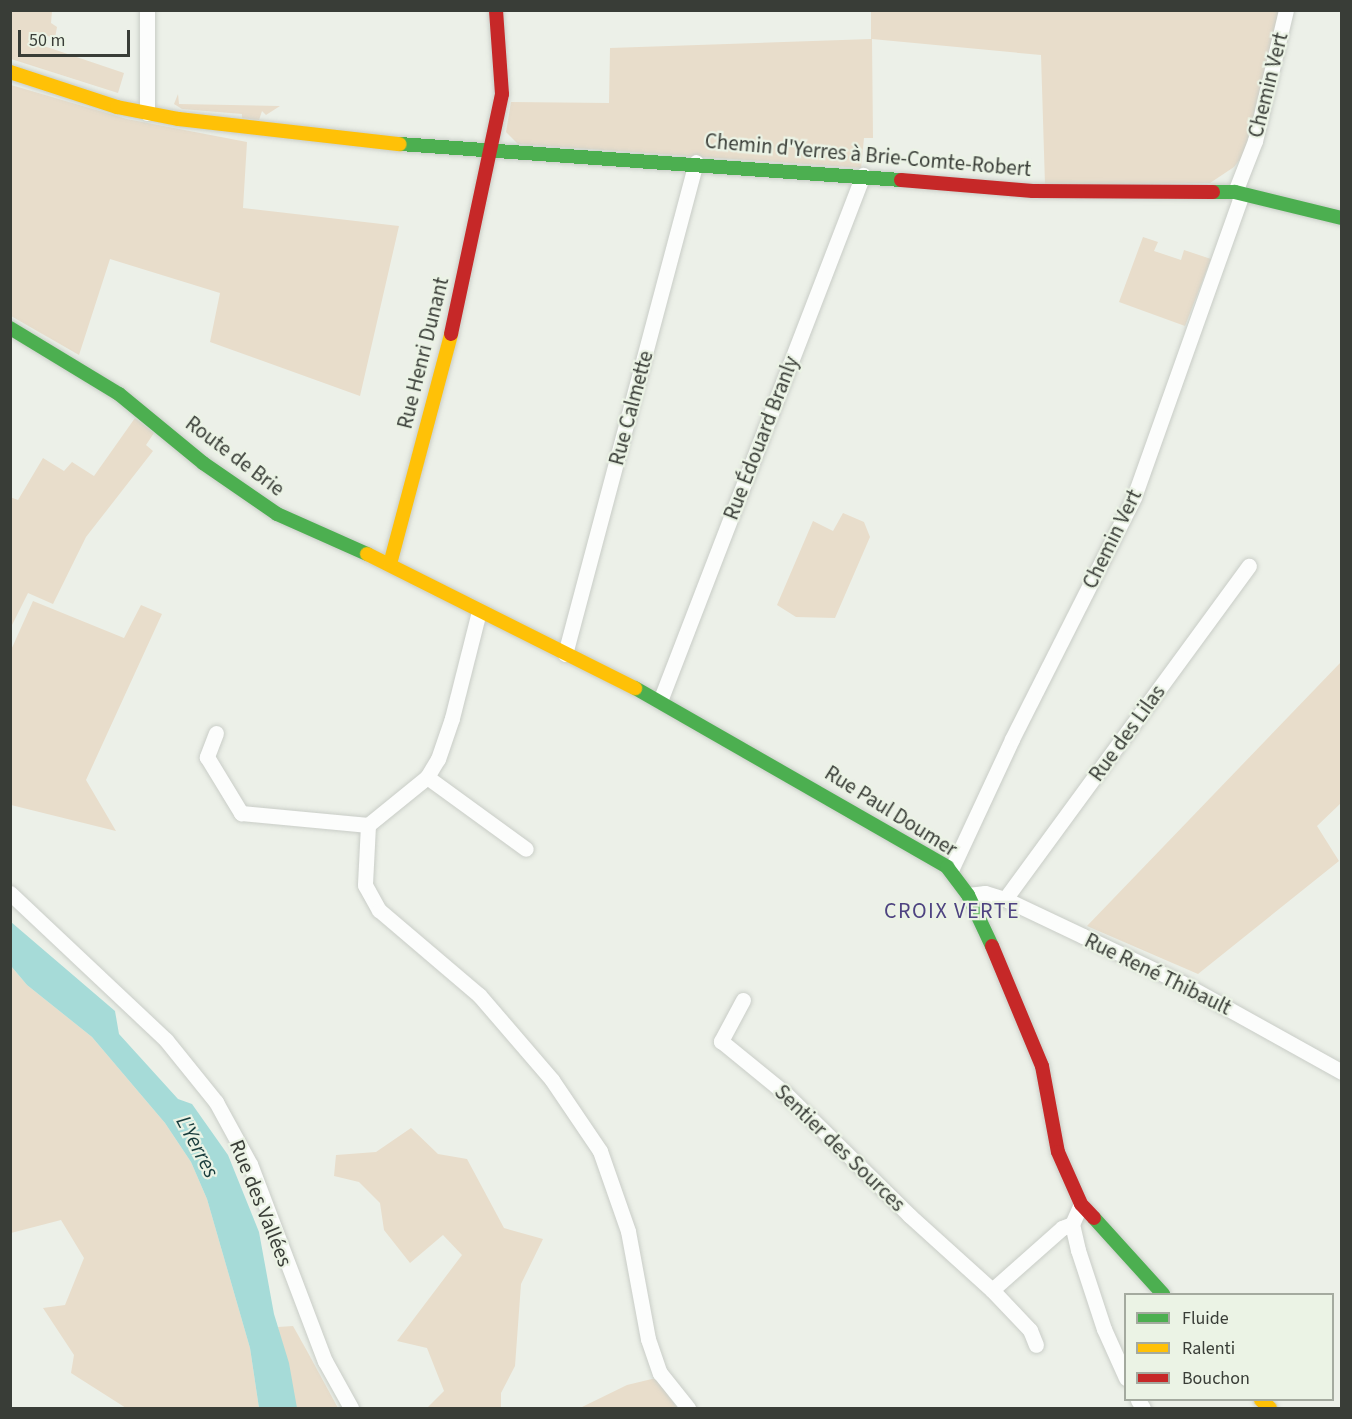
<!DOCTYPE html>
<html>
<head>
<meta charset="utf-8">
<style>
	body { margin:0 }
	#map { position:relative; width:1352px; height:1419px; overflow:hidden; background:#ecf0e8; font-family:"Source Sans 3",sans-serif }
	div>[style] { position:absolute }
	.green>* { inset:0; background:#e8ddcb }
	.water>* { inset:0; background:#a6dbd8 }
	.roads { filter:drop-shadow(0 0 2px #c9cdc7) drop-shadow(0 0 2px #c9cdc7) }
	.street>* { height:15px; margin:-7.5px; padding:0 7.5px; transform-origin:7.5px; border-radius:7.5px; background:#fcfdfc }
	.fast>* { height:14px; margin:-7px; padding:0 7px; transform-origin:7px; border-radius:7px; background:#4caf50 }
	.slow>* { height:14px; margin:-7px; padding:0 7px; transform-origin:7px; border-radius:7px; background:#ffc107 }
	.jam>* { height:14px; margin:-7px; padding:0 7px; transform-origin:7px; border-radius:7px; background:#c62828 }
	span { translate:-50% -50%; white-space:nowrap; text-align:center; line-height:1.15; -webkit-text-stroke:4.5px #ebf3e5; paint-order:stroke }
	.street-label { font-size:21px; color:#393d37 }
	.neighbourhood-label { font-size:22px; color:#4e4381; letter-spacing:1.5px }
	.water-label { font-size:22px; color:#183c3c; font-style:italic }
	.frame { position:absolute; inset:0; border:12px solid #393d37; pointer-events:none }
	.legend { position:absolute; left:1124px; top:1293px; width:210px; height:108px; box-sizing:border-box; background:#ebf3e5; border:2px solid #a4aa9f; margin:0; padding:8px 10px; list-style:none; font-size:18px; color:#393d37 }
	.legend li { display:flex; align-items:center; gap:12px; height:30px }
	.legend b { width:30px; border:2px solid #a4aa9f }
	.scale { position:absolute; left:18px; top:30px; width:112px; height:27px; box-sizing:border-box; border:3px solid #393d37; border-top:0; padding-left:8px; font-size:18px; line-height:21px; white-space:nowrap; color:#393d37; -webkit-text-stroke:4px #ebf3e5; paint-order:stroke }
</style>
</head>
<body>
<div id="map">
	<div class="green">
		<i style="clip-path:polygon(11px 10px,52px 11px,51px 23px,57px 27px,55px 38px,44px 35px,41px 45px,124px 73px,118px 93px,11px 59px)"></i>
		<i style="clip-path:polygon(871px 11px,1279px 11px,1244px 154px,1234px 167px,1210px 183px,1045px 185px,1041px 55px,872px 39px,873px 138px,864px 138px,861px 168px,518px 144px,506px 132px,511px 102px,609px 103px,610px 48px,871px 39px)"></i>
		<i style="clip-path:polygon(11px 85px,127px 119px,247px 142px,243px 208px,399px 226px,360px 396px,210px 342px,220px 293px,110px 259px,79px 355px,11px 316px)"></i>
		<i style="clip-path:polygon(178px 94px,179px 104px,280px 106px,266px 115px,262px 111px,259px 120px,242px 118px,242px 114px,182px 109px,174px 104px)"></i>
		<i style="clip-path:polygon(1143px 237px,1158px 242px,1154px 251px,1181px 260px,1184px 250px,1211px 259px,1185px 326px,1119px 302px)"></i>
		<i style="clip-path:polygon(135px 418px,154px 433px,146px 445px,153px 451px,86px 537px,53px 604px,28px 593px,11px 627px,10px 497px,18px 500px,43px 458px,64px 471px,72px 462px,94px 476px)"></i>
		<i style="clip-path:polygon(843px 513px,864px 522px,870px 537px,835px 618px,796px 617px,777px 605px,813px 521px,833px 531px)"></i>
		<i style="clip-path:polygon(33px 601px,124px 638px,141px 605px,162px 614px,86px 780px,116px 831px,11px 805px,11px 650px)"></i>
		<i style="clip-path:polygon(1341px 662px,1341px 803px,1317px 826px,1339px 861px,1198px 974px,1087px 926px)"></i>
		<i style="clip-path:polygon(11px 966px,27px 985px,92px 1037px,165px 1123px,191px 1162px,207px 1199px,250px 1348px,259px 1408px,126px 1408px,71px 1373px,74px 1355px,43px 1308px,65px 1305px,84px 1258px,61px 1220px,11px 1233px)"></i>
		<i style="clip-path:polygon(411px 1128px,438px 1154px,467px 1159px,504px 1228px,543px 1239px,521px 1284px,515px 1366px,501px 1393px,501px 1408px,427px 1408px,444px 1391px,427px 1348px,397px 1341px,462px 1255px,443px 1235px,410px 1263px,384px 1230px,380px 1203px,359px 1182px,334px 1176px,336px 1155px,376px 1152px)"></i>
		<i style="clip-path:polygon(293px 1326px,307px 1351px,338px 1408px,291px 1408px,278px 1327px)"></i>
		<i style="clip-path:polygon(656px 1378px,677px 1408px,580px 1408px,627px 1385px)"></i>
	</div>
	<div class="water">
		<i style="clip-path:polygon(11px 922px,115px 1011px,119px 1034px,178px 1099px,192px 1104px,228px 1155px,259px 1232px,274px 1314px,289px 1363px,297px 1408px,259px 1408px,250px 1348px,207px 1199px,191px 1162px,165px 1123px,92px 1037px,27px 985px,11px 966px)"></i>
	</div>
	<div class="roads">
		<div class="street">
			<i style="left:147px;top:10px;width:103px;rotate:90deg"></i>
			<i style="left:1235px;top:192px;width:55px;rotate:-68.6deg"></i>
			<i style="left:1255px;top:141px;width:135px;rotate:-76.7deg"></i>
			<i style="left:565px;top:654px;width:509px;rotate:-75.09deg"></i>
			<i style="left:660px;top:701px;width:564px;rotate:-68.9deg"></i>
			<i style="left:216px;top:733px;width:26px;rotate:111deg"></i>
			<i style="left:207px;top:757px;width:66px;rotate:58.7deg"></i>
			<i style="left:241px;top:813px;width:128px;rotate:5.4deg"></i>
			<i style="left:368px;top:825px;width:76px;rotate:-39.1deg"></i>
			<i style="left:427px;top:777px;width:21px;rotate:-59deg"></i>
			<i style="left:438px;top:759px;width:43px;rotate:-71.1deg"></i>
			<i style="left:452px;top:718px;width:110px;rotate:-75.8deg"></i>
			<i style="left:427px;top:777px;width:122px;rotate:36deg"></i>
			<i style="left:368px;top:825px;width:60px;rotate:92.9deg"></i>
			<i style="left:365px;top:885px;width:29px;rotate:61deg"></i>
			<i style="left:379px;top:910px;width:131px;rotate:40.4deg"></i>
			<i style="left:479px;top:995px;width:112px;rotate:49.3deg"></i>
			<i style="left:552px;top:1080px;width:86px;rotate:55.9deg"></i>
			<i style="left:600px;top:1151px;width:85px;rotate:70.7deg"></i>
			<i style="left:628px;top:1231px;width:110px;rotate:79.5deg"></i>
			<i style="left:648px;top:1339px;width:36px;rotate:71deg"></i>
			<i style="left:660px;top:1373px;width:45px;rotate:51.3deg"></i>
			<i style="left:951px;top:870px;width:145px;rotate:-65deg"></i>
			<i style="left:1012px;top:739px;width:271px;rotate:-63.2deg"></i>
			<i style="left:1134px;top:497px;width:322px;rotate:-70.4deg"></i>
			<i style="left:10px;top:893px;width:214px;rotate:43.3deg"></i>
			<i style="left:166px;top:1040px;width:80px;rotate:51.1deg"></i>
			<i style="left:216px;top:1102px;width:71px;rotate:61.3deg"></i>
			<i style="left:250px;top:1164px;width:211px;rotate:69.2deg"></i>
			<i style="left:325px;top:1361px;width:54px;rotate:61deg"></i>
			<i style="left:968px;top:895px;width:17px;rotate:-7deg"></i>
			<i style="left:985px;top:893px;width:21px;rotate:17deg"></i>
			<i style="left:1005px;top:899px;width:86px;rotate:25.4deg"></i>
			<i style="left:1083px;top:936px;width:110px;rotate:25.4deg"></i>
			<i style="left:1182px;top:983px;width:183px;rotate:29.1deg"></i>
			<i style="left:1005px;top:899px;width:413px;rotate:-53.8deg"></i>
			<i style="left:743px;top:1000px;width:47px;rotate:118.2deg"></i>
			<i style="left:721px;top:1041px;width:84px;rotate:39.2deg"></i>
			<i style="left:786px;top:1094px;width:173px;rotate:44.5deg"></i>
			<i style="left:909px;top:1215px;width:112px;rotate:42.1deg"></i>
			<i style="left:992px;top:1290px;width:55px;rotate:46.5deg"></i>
			<i style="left:1030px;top:1330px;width:16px;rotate:68deg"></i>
			<i style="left:1081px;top:1204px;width:22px;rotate:114deg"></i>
			<i style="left:1072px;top:1224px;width:27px;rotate:77deg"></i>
			<i style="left:1078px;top:1250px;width:83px;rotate:71.8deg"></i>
			<i style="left:1104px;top:1329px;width:54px;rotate:65.8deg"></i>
			<i style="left:992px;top:1290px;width:94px;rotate:-41.5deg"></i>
			<i style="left:1062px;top:1228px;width:11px;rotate:-22deg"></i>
			<i style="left:1138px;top:1400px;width:9px;rotate:58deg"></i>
		</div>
		<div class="fast">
			<i style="left:400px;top:144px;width:502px;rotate:4.11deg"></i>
			<i style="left:1213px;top:192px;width:22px"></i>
			<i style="left:1235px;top:192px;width:110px;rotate:13.7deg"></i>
			<i style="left:10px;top:328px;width:127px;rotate:31.2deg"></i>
			<i style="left:119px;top:394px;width:109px;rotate:39.4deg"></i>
			<i style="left:203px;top:463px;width:90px;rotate:34.6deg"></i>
			<i style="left:277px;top:514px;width:98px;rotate:24deg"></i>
			<i style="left:635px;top:688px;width:360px;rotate:29.8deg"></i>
			<i style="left:947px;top:867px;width:35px;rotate:53deg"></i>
			<i style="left:968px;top:895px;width:56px;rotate:64.8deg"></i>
			<i style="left:1094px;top:1218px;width:103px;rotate:47.8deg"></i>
		</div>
		<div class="slow">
			<i style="left:10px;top:72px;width:113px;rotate:18.1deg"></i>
			<i style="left:117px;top:107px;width:63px;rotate:11deg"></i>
			<i style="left:179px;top:119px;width:222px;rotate:6.5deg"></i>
			<i style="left:367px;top:554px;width:300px;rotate:26.6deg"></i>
			<i style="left:390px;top:564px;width:238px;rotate:-75.1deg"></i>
			<i style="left:1261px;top:1400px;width:12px;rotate:42deg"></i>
		</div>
		<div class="jam">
			<i style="left:901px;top:180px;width:132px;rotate:4.8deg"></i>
			<i style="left:1033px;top:191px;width:180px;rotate:0.3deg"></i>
			<i style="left:451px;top:334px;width:245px;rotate:-78deg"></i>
			<i style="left:502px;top:94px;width:84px;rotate:-94.1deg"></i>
			<i style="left:992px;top:946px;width:130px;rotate:67.4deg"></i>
			<i style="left:1042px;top:1066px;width:87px;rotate:79.5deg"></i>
			<i style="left:1058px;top:1152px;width:57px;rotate:66.1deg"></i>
			<i style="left:1081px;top:1204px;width:19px;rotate:47deg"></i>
		</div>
	</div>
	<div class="street-label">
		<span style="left:1268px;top:85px;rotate:-76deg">Chemin Vert</span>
		<span style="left:868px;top:155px;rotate:5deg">Chemin d'Yerres à Brie-Comte-Robert</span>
		<span style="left:423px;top:353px;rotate:-76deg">Rue Henri Dunant</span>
		<span style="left:631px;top:408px;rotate:-75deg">Rue Calmette</span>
		<span style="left:761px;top:438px;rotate:-69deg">Rue Édouard Branly</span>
		<span style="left:235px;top:456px;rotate:37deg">Route de Brie</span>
		<span style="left:1112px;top:539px;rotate:-64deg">Chemin Vert</span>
		<span style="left:1127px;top:733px;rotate:-54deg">Rue des Lilas</span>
		<span style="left:891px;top:811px;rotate:32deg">Rue Paul Doumer</span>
		<span style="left:1158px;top:974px;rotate:26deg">Rue René Thibault</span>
		<span style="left:840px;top:1148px;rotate:44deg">Sentier des Sources</span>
		<span style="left:261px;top:1203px;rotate:68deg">Rue des Vallées</span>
	</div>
	<div class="neighbourhood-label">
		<span style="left:952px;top:912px">CROIX VERTE</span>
	</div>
	<div class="water-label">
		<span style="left:197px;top:1147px;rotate:62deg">L'Yerres</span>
	</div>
	<div class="frame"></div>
	<ul class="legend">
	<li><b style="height:8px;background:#4caf50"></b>Fluide</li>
	<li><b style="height:8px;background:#ffc107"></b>Ralenti</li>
	<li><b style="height:8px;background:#c62828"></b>Bouchon</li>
	</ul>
	<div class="scale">50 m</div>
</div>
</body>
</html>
